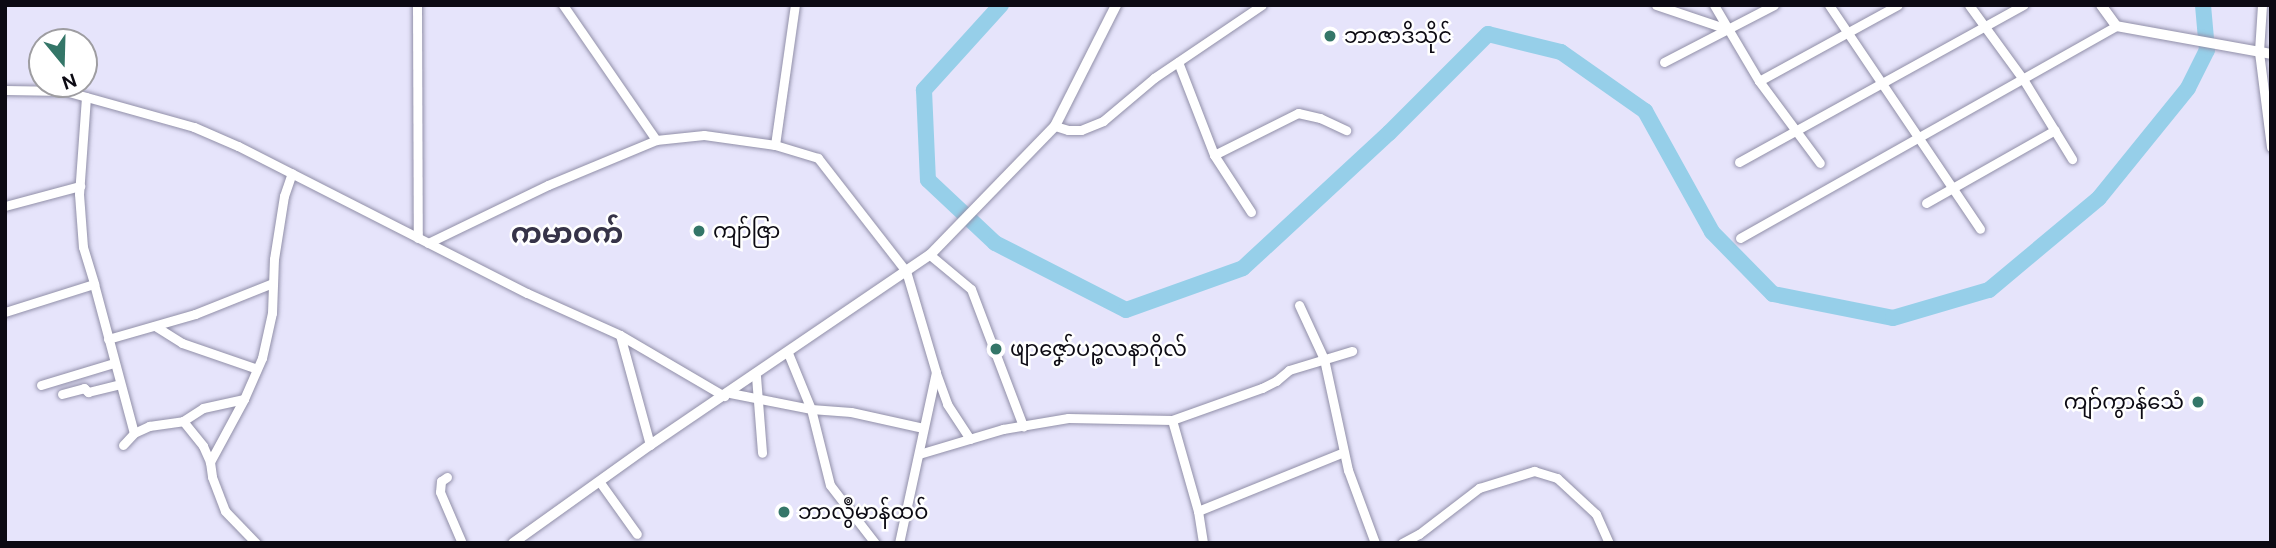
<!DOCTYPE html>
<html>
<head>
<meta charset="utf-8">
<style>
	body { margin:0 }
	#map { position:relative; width:2276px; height:548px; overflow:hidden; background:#e6e4fb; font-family:"DM Sans","Noto Sans Myanmar",sans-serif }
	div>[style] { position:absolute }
	.river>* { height:16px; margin:-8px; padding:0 8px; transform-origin:8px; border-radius:8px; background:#96cfe9 }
	.roads { filter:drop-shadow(0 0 2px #918fa8) drop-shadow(0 0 2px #918fa8) }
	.minor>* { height:9px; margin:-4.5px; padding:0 4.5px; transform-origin:4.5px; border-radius:4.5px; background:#fff }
	.tertiary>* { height:10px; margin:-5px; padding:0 5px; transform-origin:5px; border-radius:5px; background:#fff }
	.dots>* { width:19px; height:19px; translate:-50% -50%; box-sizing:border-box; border:4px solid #fff; border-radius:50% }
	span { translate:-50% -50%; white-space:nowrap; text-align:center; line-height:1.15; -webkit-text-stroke:5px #fff; paint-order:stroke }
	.poi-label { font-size:21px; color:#0c0a13 }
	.left { translate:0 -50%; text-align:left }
	.right { translate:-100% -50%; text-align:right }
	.district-label { font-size:28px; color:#363348; font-weight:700 }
	.frame { position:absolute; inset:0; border:7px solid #0c0a13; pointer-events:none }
	.north { position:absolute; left:28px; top:28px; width:70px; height:70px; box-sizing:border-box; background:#fff; border:2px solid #9e9da1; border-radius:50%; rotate:161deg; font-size:19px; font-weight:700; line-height:28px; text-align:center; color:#0c0a13 }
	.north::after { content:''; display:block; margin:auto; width:24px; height:32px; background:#347668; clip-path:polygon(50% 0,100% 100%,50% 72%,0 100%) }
</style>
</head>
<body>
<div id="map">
	<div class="river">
		<i style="left:1001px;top:5px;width:115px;rotate:132.2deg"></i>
		<i style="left:924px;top:90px;width:90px;rotate:87.5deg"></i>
		<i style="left:928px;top:180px;width:92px;rotate:43.2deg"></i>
		<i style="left:995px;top:243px;width:147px;rotate:27.1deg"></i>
		<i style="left:1126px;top:310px;width:124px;rotate:-19.7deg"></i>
		<i style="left:1243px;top:268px;width:199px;rotate:-42.8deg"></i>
		<i style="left:1389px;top:133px;width:140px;rotate:-45deg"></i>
		<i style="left:1488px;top:34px;width:75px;rotate:13.9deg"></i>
		<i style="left:1561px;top:52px;width:103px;rotate:35.1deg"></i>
		<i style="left:1645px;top:111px;width:138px;rotate:61deg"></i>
		<i style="left:1712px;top:232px;width:87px;rotate:45.5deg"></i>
		<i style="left:1773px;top:294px;width:122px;rotate:11.3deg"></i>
		<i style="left:1893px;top:318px;width:100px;rotate:-16.3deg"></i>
		<i style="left:1989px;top:290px;width:143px;rotate:-39.9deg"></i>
		<i style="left:2099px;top:198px;width:141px;rotate:-51deg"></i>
		<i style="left:2188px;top:88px;width:42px;rotate:-63.4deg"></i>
		<i style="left:2207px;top:50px;width:45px;rotate:-95.1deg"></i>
	</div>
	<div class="roads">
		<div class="minor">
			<i style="left:417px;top:5px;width:233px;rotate:89.8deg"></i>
			<i style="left:563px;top:5px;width:164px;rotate:55.4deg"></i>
			<i style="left:1656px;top:5px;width:75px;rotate:18.7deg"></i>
			<i style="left:1714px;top:5px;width:88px;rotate:59.4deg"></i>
			<i style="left:1759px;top:81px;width:158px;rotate:-28.7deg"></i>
			<i style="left:1829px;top:5px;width:270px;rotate:56deg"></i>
			<i style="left:1969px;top:5px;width:92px;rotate:53.9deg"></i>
			<i style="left:2023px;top:79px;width:94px;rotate:58.5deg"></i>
			<i style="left:2262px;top:5px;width:47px;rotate:93.7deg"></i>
			<i style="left:2259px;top:52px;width:96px;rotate:82.8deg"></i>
			<i style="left:1178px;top:62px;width:100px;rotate:68.8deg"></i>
			<i style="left:1214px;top:155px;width:68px;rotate:57deg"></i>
			<i style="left:1664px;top:62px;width:124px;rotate:-27.4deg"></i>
			<i style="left:1759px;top:81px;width:102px;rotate:53.4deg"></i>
			<i style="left:5px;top:90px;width:60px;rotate:1deg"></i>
			<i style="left:65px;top:91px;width:134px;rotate:15.6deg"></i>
			<i style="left:194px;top:127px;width:48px;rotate:23.4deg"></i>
			<i style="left:238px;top:146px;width:324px;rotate:27deg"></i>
			<i style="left:527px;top:293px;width:102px;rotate:24.3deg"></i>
			<i style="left:620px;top:335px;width:121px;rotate:30.4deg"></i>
			<i style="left:86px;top:97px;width:97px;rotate:94.1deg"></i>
			<i style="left:79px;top:194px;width:53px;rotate:85.7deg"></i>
			<i style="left:83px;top:247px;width:39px;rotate:73deg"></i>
			<i style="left:1055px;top:126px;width:14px;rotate:17deg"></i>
			<i style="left:1068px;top:130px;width:13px"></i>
			<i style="left:1081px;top:130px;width:24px;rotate:-22deg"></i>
			<i style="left:1103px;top:121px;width:67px;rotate:-40.1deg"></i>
			<i style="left:1154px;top:78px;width:130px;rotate:-34.1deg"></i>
			<i style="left:775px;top:145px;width:141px;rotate:-81.9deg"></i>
			<i style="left:1214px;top:155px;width:94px;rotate:-26.6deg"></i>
			<i style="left:1298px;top:113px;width:23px;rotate:13deg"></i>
			<i style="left:1320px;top:118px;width:29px;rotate:25deg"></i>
			<i style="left:1739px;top:162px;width:325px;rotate:-28.9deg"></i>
			<i style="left:1926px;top:203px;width:148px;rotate:-29.5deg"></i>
			<i style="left:5px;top:206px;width:78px;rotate:-14.9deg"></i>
			<i style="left:1740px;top:238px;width:432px;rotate:-29.4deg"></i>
			<i style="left:428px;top:243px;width:133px;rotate:-25.8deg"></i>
			<i style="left:548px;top:185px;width:117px;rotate:-22.6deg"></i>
			<i style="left:656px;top:140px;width:48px;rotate:-5.9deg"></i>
			<i style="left:704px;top:135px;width:72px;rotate:8deg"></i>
			<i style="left:775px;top:145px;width:45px;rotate:16.8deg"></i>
			<i style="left:818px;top:158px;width:143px;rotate:52.1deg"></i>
			<i style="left:906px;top:271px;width:105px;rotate:73.5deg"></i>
			<i style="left:936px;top:372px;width:175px;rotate:102.2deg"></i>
			<i style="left:930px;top:255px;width:53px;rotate:39.7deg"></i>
			<i style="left:971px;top:289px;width:147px;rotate:69.2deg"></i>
			<i style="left:1299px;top:305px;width:60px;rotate:65.2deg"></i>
			<i style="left:1324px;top:359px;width:114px;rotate:77.8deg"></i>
			<i style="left:1348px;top:470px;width:78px;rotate:69.7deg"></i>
			<i style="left:5px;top:312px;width:93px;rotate:-17.5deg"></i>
			<i style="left:94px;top:284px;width:154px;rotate:75deg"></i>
			<i style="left:155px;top:326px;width:32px;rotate:32deg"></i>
			<i style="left:182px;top:343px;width:79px;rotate:19.1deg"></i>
			<i style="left:620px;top:335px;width:114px;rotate:74.7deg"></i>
			<i style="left:108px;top:339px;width:91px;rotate:-16deg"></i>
			<i style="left:195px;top:314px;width:84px;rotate:-21.7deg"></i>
			<i style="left:788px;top:353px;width:61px;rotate:67.7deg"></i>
			<i style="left:811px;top:409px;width:78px;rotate:76deg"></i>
			<i style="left:830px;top:485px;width:73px;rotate:52.2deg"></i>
			<i style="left:936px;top:373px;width:33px;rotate:70deg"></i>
			<i style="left:947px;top:404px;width:42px;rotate:56.7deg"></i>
			<i style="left:756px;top:376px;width:77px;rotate:85.5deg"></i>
			<i style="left:41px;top:385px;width:76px;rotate:-16.8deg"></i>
			<i style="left:730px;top:393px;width:83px;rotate:11.2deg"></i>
			<i style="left:811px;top:409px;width:40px;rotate:4.3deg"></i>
			<i style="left:851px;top:412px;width:74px;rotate:12.5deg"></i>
			<i style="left:62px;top:394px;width:23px;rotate:-15deg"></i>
			<i style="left:84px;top:388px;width:6px;rotate:45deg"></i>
			<i style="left:88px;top:392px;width:33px;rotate:-14deg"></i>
			<i style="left:244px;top:399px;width:45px;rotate:-66.3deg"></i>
			<i style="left:262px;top:358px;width:46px;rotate:-77.5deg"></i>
			<i style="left:272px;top:313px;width:54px;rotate:-87.9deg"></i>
			<i style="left:274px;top:259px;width:64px;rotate:-81deg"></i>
			<i style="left:284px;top:196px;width:24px;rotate:-71deg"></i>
			<i style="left:1172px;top:420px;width:96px;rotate:-19.6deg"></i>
			<i style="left:1262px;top:388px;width:16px;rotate:-27deg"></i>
			<i style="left:1276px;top:381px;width:17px;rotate:-40deg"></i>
			<i style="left:1289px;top:370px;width:66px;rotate:-16.8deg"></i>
			<i style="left:183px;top:421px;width:24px;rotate:-33deg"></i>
			<i style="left:203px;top:408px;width:42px;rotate:-12.4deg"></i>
			<i style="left:244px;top:399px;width:72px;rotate:118.4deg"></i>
			<i style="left:123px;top:445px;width:16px;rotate:-47deg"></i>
			<i style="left:134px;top:433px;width:17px;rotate:-25deg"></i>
			<i style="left:149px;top:426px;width:34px;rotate:-8deg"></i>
			<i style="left:183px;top:421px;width:32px;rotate:51deg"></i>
			<i style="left:203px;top:446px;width:17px;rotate:66deg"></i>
			<i style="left:210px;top:462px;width:15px;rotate:82deg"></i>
			<i style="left:212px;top:477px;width:36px;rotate:69deg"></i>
			<i style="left:225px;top:511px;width:45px;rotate:45.9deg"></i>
			<i style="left:919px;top:454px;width:88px;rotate:-16.6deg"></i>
			<i style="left:1003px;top:429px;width:66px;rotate:-9.6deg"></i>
			<i style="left:1068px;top:418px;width:104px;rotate:1.1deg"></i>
			<i style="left:1172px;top:420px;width:95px;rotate:74.1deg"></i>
			<i style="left:1198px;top:511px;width:157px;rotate:-22deg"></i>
			<i style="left:447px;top:477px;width:7px;rotate:146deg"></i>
			<i style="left:441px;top:481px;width:11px;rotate:95deg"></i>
			<i style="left:440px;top:492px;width:56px;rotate:66.7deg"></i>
			<i style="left:599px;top:481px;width:65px;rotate:54.4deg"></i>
			<i style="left:1198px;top:511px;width:32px;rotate:81deg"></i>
			<i style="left:1402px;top:543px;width:19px;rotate:-28deg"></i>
			<i style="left:1419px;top:534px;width:76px;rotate:-37.5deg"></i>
			<i style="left:1479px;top:488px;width:58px;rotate:-17.2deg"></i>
			<i style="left:1534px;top:471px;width:24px;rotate:17deg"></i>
			<i style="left:1557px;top:478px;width:53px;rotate:42.7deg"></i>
			<i style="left:1596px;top:514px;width:32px;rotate:66deg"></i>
		</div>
		<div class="tertiary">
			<i style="left:2101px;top:5px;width:26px;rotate:54deg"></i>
			<i style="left:2116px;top:26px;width:158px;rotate:10.2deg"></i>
			<i style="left:513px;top:543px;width:168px;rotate:-35.6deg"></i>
			<i style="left:650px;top:445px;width:338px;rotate:-34.2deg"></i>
			<i style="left:930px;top:255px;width:180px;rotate:-45.9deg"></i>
			<i style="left:1055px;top:126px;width:136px;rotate:-63.2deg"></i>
		</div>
	</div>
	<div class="dots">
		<i style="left:1330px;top:36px;background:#347668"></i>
		<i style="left:699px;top:231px;background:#347668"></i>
		<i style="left:996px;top:349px;background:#347668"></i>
		<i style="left:2198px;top:402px;background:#347668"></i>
		<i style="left:784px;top:512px;background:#347668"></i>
	</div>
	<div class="poi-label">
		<span class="left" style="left:1344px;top:36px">ဘာဇာဒိသိုင်</span>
		<span class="left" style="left:713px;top:231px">ကျာ်ဇြာ</span>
		<span class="left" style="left:1010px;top:349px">ဖျာဇၞော်ပဉ္စလနာဂိုလ်</span>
		<span class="right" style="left:2184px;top:402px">ကျာ်ကွာန်သေံ</span>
		<span class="left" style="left:798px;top:512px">ဘာလွဳမာန်ထဝ်</span>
	</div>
	<div class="district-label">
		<span style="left:567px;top:234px">ကမာဝက်</span>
	</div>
	<div class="frame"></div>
	<div class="north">N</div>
</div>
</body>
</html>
